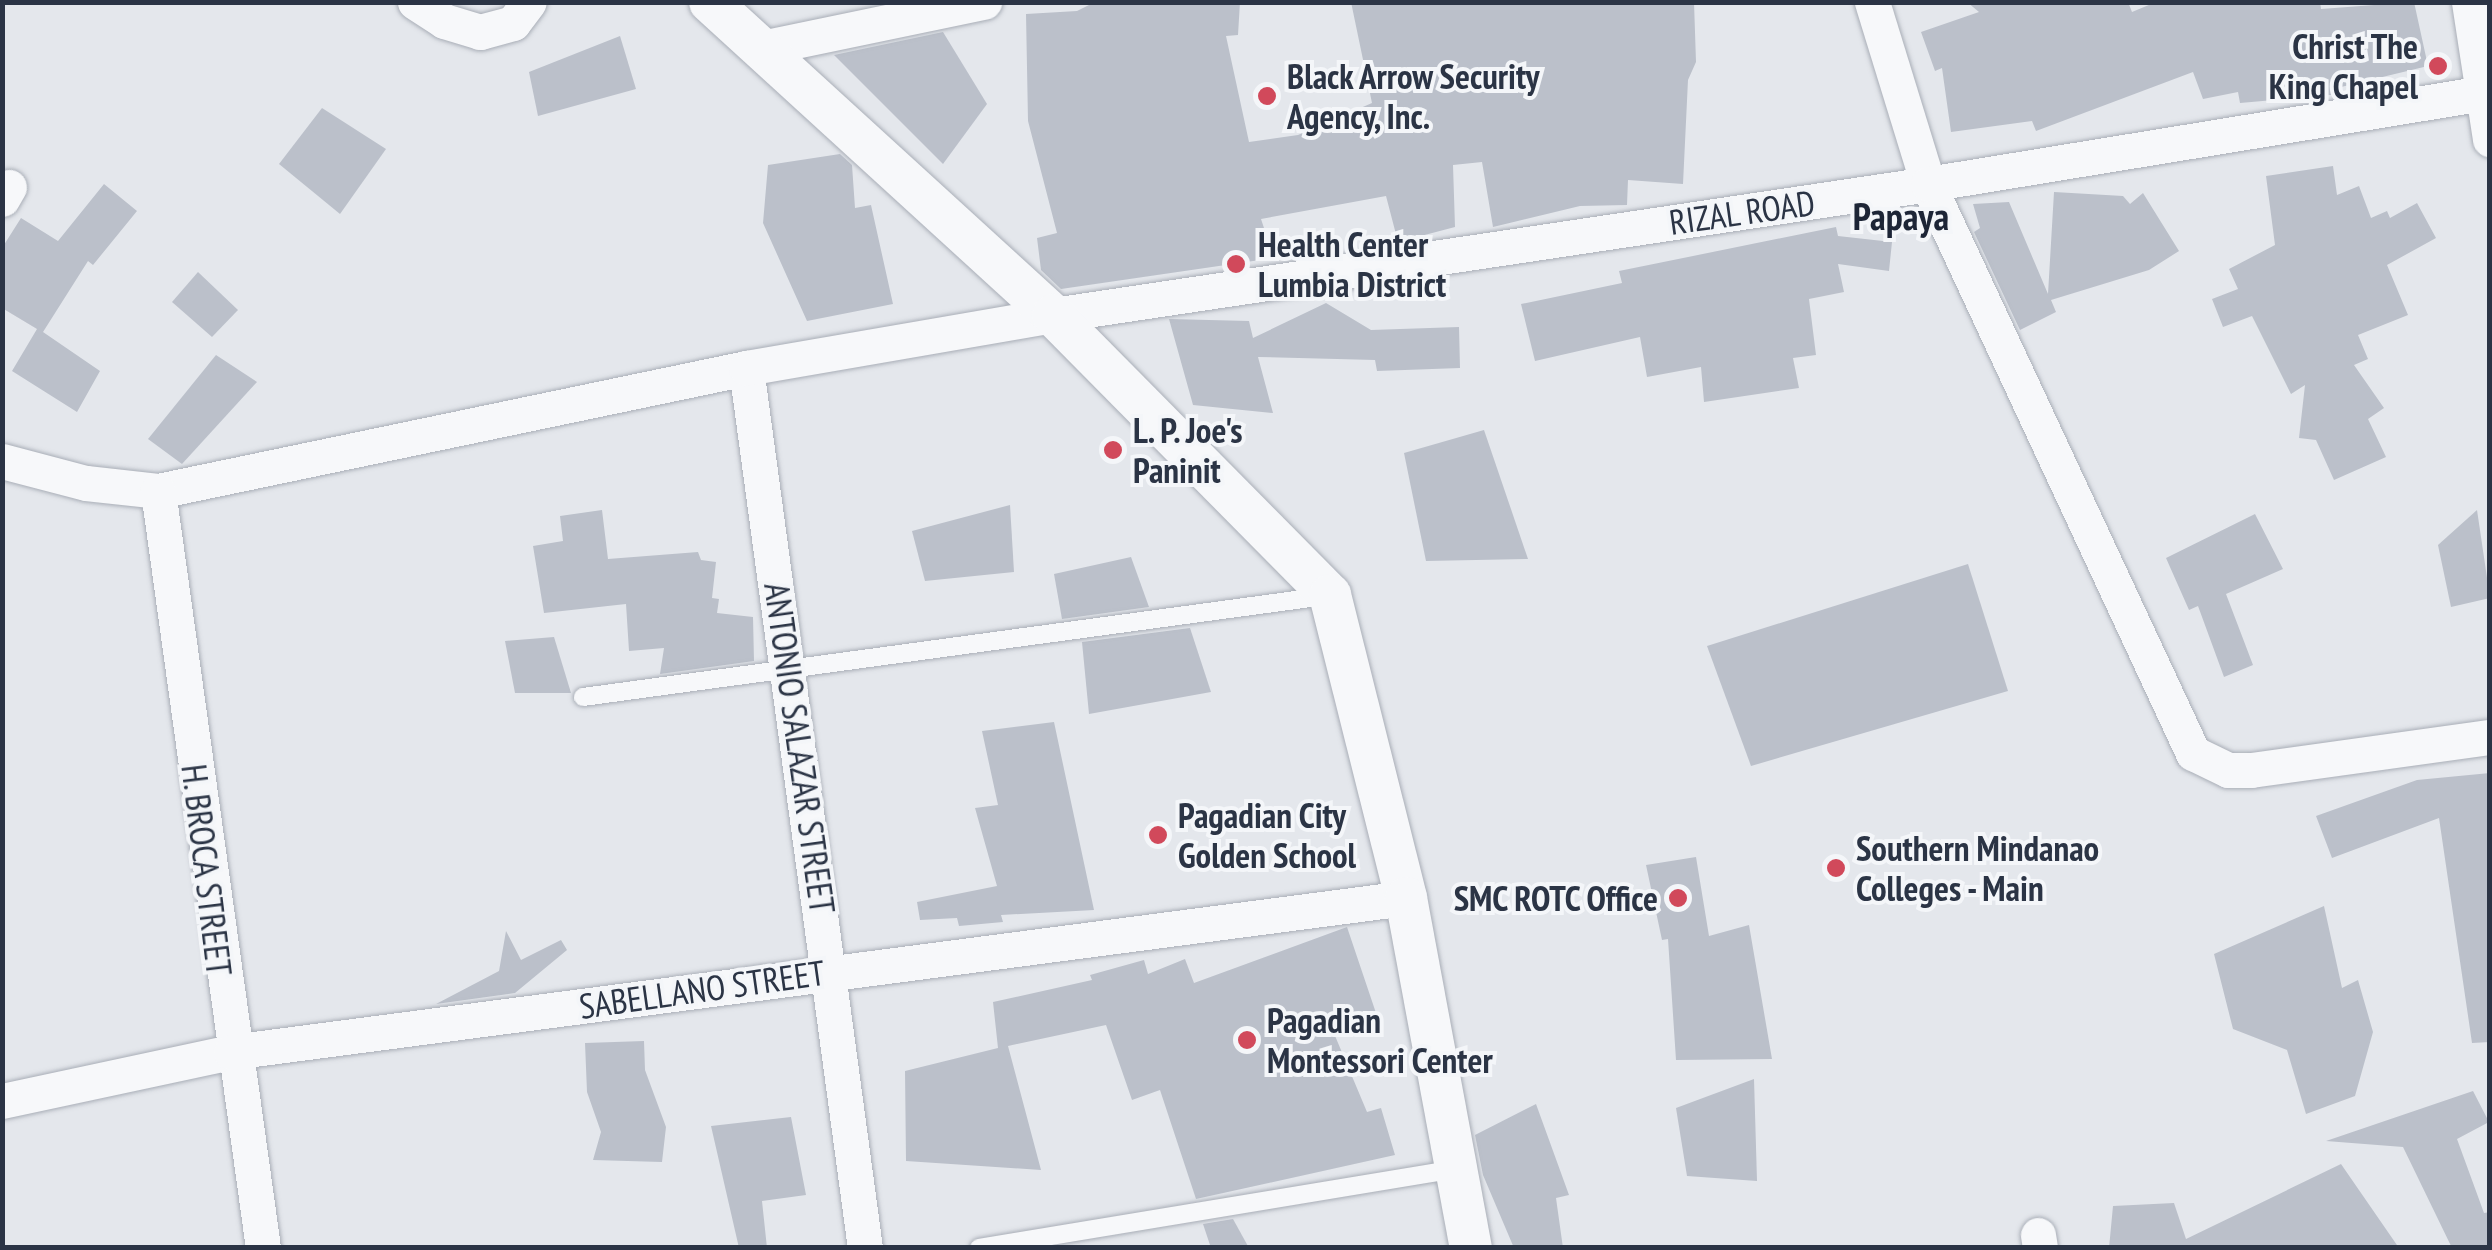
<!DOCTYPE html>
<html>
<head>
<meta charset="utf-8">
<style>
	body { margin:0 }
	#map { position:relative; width:2492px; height:1250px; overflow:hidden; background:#e4e7ec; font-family:"PT Sans Narrow",sans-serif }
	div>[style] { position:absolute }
	.building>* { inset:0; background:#bbc0ca }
	.roads { filter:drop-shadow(0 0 2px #a9aeb7) drop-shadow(0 0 2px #a9aeb7) }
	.service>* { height:18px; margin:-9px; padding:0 9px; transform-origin:9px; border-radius:9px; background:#f7f8fa }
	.minor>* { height:35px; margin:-17.5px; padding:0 17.5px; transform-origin:17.5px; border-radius:17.5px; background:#f7f8fa }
	.tertiary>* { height:42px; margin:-21px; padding:0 21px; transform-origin:21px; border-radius:21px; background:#f7f8fa }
	.dots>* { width:28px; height:28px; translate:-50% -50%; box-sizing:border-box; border:5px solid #f4f6f9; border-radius:50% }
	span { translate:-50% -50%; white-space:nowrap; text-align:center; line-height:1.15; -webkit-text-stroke:8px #f4f6f9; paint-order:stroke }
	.poi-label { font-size:35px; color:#2b3445; font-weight:700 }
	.right { translate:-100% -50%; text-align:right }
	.left { translate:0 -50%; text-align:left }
	.street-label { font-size:35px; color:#2b3445 }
	.neighbourhood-label { font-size:38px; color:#1d2536; font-weight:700 }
	.frame { position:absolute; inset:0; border:5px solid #2b3445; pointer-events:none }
</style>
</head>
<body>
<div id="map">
	<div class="building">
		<i style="clip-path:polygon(1095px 2px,1240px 2px,1238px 35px,1226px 36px,1249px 142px,1298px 135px,1372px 103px,1351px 2px,1694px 2px,1696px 62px,1688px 80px,1683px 184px,1628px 180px,1627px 205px,1580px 206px,1493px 227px,1482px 162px,1453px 165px,1455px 227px,1398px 242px,1386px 196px,1261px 219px,1274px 258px,1061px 289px,1041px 270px,1037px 238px,1057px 233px,1028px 121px,1026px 14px,1077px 11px)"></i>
		<i style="clip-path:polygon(1967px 2px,2128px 2px,2132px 12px,2156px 2px,2320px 2px,2321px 9px,2414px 2px,2428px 66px,2341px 87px,2341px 94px,2240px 103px,2238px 92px,2203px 99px,2193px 72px,2036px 131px,2032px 121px,1951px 132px,1942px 68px,1935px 71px,1921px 32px,1979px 12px)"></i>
		<i style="clip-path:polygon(943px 32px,987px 104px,943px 164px,834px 55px)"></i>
		<i style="clip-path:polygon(620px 36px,636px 89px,538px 116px,529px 72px)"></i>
		<i style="clip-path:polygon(322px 108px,386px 149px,340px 214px,279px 164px)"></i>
		<i style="clip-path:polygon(840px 154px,852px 165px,855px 208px,871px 205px,893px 304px,807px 321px,763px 223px,768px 165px)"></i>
		<i style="clip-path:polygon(2333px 166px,2337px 195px,2359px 186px,2371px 218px,2387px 211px,2390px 218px,2417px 203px,2436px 238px,2387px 265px,2408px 315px,2358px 335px,2368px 359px,2354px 365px,2384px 408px,2368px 419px,2386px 457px,2334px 480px,2316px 440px,2299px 438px,2305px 385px,2291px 394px,2252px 316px,2223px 327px,2212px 299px,2238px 289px,2229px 269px,2275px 245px,2266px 176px)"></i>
		<i style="clip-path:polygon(104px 184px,137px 211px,93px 265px,88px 261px,43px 332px,100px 371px,77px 412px,12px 371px,37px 329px,2px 308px,2px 248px,21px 218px,58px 241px)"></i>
		<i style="clip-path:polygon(2054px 192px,2123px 196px,2130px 204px,2143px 193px,2179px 251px,2149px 270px,2051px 300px,2056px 312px,2020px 330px,1974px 232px,1980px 228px,1973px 204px,2009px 202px,2048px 294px)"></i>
		<i style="clip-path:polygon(1836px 227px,1838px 236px,1892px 242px,1889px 271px,1838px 264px,1844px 292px,1809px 299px,1816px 355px,1793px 358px,1799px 388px,1704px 402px,1701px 367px,1647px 377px,1640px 337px,1535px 361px,1521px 304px,1622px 283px,1619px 271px)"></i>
		<i style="clip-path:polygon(198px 272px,238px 310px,212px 337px,172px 302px)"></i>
		<i style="clip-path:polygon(1326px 303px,1371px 330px,1459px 327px,1460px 368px,1377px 371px,1375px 360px,1258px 357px,1273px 413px,1193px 405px,1169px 319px,1249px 321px,1253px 338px)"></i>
		<i style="clip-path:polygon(216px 355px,257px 382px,182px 464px,148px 439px)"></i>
		<i style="clip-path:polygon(1484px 430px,1528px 559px,1426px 561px,1404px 453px)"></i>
		<i style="clip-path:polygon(1010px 505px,1014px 572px,925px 581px,912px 531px)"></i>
		<i style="clip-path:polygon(602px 510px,608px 559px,698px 552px,701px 560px,716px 562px,712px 598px,719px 599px,717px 613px,753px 617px,754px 661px,660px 674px,664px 648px,629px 651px,626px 604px,544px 613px,533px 546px,563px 541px,560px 516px)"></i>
		<i style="clip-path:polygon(2477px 510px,2490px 598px,2451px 607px,2438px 545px)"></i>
		<i style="clip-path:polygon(2255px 514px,2283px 569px,2226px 594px,2253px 665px,2224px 677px,2198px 606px,2189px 610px,2166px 558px)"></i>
		<i style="clip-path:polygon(1131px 557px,1149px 607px,1062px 619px,1054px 574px)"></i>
		<i style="clip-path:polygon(1968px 564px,2008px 691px,1751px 766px,1707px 646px)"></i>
		<i style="clip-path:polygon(1190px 628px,1211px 692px,1089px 714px,1082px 642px)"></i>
		<i style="clip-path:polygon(554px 637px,571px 693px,515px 693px,505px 641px)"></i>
		<i style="clip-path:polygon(1054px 722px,1094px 910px,1001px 915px,1003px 922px,959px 926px,957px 918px,920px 920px,917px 902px,997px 886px,975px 808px,998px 805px,982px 731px)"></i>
		<i style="clip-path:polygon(2490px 773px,2490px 1042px,2472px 1043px,2439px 818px,2332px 858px,2316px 816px,2417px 780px)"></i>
		<i style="clip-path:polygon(1696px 857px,1709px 936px,1749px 925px,1772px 1059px,1676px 1060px,1668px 939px,1662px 940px,1646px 865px)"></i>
		<i style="clip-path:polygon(2324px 906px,2342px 988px,2358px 980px,2373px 1032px,2355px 1096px,2306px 1114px,2287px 1050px,2233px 1029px,2214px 954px)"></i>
		<i style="clip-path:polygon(1347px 927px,1377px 1016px,1333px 1031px,1367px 1112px,1381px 1108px,1395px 1155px,1196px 1199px,1160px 1090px,1132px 1100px,1106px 1025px,1008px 1046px,1041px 1170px,906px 1161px,905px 1071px,998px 1048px,993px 1002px,1092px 980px,1090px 975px,1144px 960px,1148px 974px,1185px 959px,1194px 983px)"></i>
		<i style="clip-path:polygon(506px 931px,521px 960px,561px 940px,567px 950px,515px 993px,436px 1004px,499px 971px)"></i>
		<i style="clip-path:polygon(644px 1041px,645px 1070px,666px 1127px,662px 1162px,593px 1160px,601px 1132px,587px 1092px,585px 1043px)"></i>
		<i style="clip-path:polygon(1754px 1079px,1757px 1181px,1687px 1176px,1676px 1108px)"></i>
		<i style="clip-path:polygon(2473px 1091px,2489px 1122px,2457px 1139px,2484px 1213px,2490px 1212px,2490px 1248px,2452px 1248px,2403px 1147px,2326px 1141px)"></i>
		<i style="clip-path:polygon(1536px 1104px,1569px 1195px,1556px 1198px,1563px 1248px,1514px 1248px,1483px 1175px,1475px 1135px)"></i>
		<i style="clip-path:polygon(791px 1117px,806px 1195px,762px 1201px,767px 1248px,739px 1248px,711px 1126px)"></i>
		<i style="clip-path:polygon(2341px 1164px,2399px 1248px,2109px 1248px,2113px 1206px,2174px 1203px,2186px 1239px)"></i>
		<i style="clip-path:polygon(1233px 1219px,1249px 1248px,1211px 1248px,1203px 1224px)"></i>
	</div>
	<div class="roads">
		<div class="service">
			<i style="left:583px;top:697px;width:749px;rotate:-7.75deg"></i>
			<i style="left:979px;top:1248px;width:483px;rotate:-9.4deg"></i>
		</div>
		<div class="minor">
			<i style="left:415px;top:2px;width:35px;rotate:33deg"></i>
			<i style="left:444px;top:21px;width:38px;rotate:17deg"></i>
			<i style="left:480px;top:32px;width:34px;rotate:-15deg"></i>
			<i style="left:513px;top:23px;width:26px;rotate:-53deg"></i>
			<i style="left:1872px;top:2px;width:190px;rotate:72.9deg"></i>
			<i style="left:1928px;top:184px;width:628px;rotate:65.03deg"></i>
			<i style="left:2193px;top:753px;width:39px;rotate:26deg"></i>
			<i style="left:2228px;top:770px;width:23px"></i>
			<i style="left:2251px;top:770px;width:241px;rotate:-7.9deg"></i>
			<i style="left:2469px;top:2px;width:139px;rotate:81.3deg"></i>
			<i style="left:761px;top:48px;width:228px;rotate:-11.7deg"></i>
			<i style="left:2px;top:199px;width:14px;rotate:-60deg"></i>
			<i style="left:746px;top:368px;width:888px;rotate:82.3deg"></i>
			<i style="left:2px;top:461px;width:87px;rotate:14.7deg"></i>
			<i style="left:86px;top:483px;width:72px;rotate:6.3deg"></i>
			<i style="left:158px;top:491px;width:601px;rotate:-11.81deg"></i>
			<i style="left:746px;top:368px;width:312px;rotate:-9.8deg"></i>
			<i style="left:1053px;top:315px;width:885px;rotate:-8.51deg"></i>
			<i style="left:1928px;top:184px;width:569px;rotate:-9.3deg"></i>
			<i style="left:158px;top:491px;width:764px;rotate:82.1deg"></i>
			<i style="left:2px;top:1101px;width:234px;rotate:-12.1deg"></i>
			<i style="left:231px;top:1052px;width:1185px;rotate:-7.47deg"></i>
			<i style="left:2038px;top:1235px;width:13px;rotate:81deg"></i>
		</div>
		<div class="tertiary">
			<i style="left:710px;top:2px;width:464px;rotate:42.4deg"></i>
			<i style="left:1053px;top:315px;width:394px;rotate:45.3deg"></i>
			<i style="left:1330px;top:595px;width:312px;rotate:75.9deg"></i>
			<i style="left:1406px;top:898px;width:356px;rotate:79.5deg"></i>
		</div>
	</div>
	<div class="dots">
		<i style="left:2438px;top:66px;background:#d1495b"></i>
		<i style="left:1267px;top:96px;background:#d1495b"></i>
		<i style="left:1236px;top:264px;background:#d1495b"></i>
		<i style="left:1113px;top:450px;background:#d1495b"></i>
		<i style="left:1158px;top:835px;background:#d1495b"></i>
		<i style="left:1836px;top:868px;background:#d1495b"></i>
		<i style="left:1678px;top:898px;background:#d1495b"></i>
		<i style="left:1247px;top:1040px;background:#d1495b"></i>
	</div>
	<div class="poi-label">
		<span class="right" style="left:2418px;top:66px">Christ The<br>King Chapel</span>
		<span class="left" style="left:1287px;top:96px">Black Arrow Security<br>Agency, Inc.</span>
		<span class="left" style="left:1258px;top:264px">Health Center<br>Lumbia District</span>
		<span class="left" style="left:1133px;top:450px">L. P. Joe's<br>Paninit</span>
		<span class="left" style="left:1178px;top:835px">Pagadian City<br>Golden School</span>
		<span class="left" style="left:1856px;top:868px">Southern Mindanao<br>Colleges - Main</span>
		<span class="right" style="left:1658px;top:898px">SMC ROTC Office</span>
		<span class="left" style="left:1267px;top:1040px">Pagadian<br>Montessori Center</span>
	</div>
	<div class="street-label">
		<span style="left:1742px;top:212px;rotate:-8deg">RIZAL ROAD</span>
		<span style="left:800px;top:748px;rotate:82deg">ANTONIO SALAZAR STREET</span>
		<span style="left:207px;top:870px;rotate:83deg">H. BROCA STREET</span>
		<span style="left:702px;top:989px;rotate:-8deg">SABELLANO STREET</span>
	</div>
	<div class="neighbourhood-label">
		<span style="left:1901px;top:216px">Papaya</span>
	</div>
	<div class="frame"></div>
</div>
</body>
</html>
